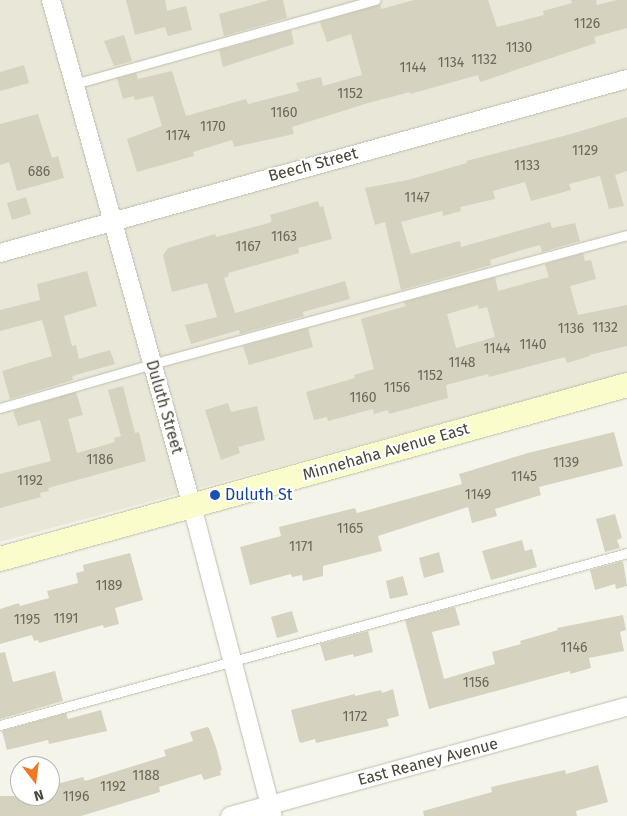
<!DOCTYPE html>
<html>
<head>
<meta charset="utf-8">
<style>
	body { margin:0 }
	#map { position:relative; width:627px; height:816px; overflow:hidden; background:#f4f4ea; font-family:"Fira Sans",sans-serif }
	div>[style] { position:absolute }
	.residential>* { inset:0; background:#e8e7d8 }
	.building>* { inset:0; background:#d5d2bf }
	.roads { filter:drop-shadow(0 0 1px #bfbeac) drop-shadow(0 0 1px #bfbeac) }
	.lane>* { height:9px; margin:-4.5px; padding:0 4.5px; transform-origin:4.5px; border-radius:4.5px; background:#fff }
	.street>* { height:18px; margin:-9px; padding:0 9px; transform-origin:9px; border-radius:9px; background:#fff }
	.secondary>* { height:24px; margin:-12px; padding:0 12px; transform-origin:12px; border-radius:12px; background:#fbfccb }
	.dots>* { width:14px; height:14px; translate:-50% -50%; box-sizing:border-box; border:2px solid #fff; border-radius:50% }
	span { translate:-50% -50%; white-space:nowrap; text-align:center; line-height:1.15; -webkit-text-stroke:4px #fff; paint-order:stroke }
	.number-label { font-size:14px; color:#6b695a }
	.number-label span { -webkit-text-stroke-width:0 }
	.street-label { font-size:16px; color:#484638 }
	.transit-label { font-size:16px; color:#164399 }
	.left { translate:0 -50%; text-align:left }
	.north { position:absolute; left:10px; top:756px; width:50px; height:50px; box-sizing:border-box; background:#fff; border:1px solid #b6b5af; border-radius:50%; rotate:165deg; font-size:14px; font-weight:700; line-height:20px; text-align:center; color:#484638 }
	.north::after { content:''; display:block; margin:auto; width:18px; height:22px; background:#f07a24; clip-path:polygon(50% 0,100% 100%,50% 72%,0 100%) }
</style>
</head>
<body>
<div id="map">
	<div class="residential">
		<i style="clip-path:polygon(0 0,627px 0,627px 373px,0 542px)"></i>
	</div>
	<div class="building">
		<i style="clip-path:polygon(126px 0,165px 0,167px 11px,186px 6px,192px 30px,168px 36px,165px 27px,135px 35px)"></i>
		<i style="clip-path:polygon(269px 0,283px 0,287px 18px,224px 36px,219px 14px)"></i>
		<i style="clip-path:polygon(414px 0,488px 0,497px 27px,544px 15px,543px 11px,572px 3px,571px 0,596px 0,597px 5px,617px 0,627px 0,627px 28px,594px 37px,596px 43px,480px 82px,478px 75px,410px 94px,410px 92px,368px 103px,292px 127px,294px 134px,234px 147px,232px 140px,193px 152px,194px 156px,137px 172px,127px 139px,162px 126px,153px 96px,135px 100px,134px 96px,123px 99px,117px 78px,136px 73px,138px 79px,172px 71px,186px 116px,246px 99px,248px 104px,299px 91px,296px 83px,321px 77px,323px 86px,362px 75px,351px 34px,327px 42px,320px 22px,380px 4px,381px 9px)"></i>
		<i style="clip-path:polygon(291px 30px,294px 44px,223px 67px,219px 50px)"></i>
		<i style="clip-path:polygon(124px 35px,132px 61px,114px 66px,104px 41px)"></i>
		<i style="clip-path:polygon(24px 65px,29px 83px,0 91px,0 72px)"></i>
		<i style="clip-path:polygon(38px 114px,52px 158px,58px 156px,64px 178px,17px 191px,9px 162px,0 165px,0 124px)"></i>
		<i style="clip-path:polygon(627px 117px,627px 171px,615px 175px,624px 206px,609px 209px,600px 176px,569px 184px,571px 190px,531px 201px,525px 182px,493px 191px,495px 199px,460px 207px,461px 211px,443px 216px,442px 211px,401px 222px,411px 254px,460px 241px,461px 247px,550px 222px,552px 228px,575px 223px,580px 241px,542px 252px,540px 245px,525px 249px,490px 260px,491px 265px,401px 290px,385px 222px,375px 225px,365px 188px,408px 180px,467px 163px,466px 161px,571px 134px)"></i>
		<i style="clip-path:polygon(26px 197px,31px 214px,12px 220px,7px 203px)"></i>
		<i style="clip-path:polygon(318px 201px,320px 207px,323px 206px,332px 239px,298px 248px,299px 253px,228px 273px,229px 276px,224px 278px,235px 313px,345px 281px,350px 299px,303px 312px,304px 316px,240px 334px,239px 330px,191px 344px,185px 325px,217px 317px,207px 283px,172px 292px,163px 255px,168px 248px,215px 234px,216px 237px,269px 223px,272px 221px,270px 215px)"></i>
		<i style="clip-path:polygon(evenodd,583px 253px,585px 261px,591px 260px,596px 279px,570px 286px,578px 315px,627px 305px,627px 346px,589px 355px,590px 356px,567px 363px,565px 357px,489px 377px,488px 374px,446px 385px,448px 398px,389px 414px,388px 410px,374px 414px,373px 409px,328px 421px,327px 417px,314px 420px,306px 392px,355px 378px,354px 375px,374px 369px,361px 319px,406px 306px,404px 302px,495px 277px,498px 291px,549px 277px,545px 264px,583px 253px,478px 305px,479px 309px,487px 307px,495px 337px,456px 348px,447px 314px,478px 305px)"></i>
		<i style="clip-path:polygon(87px 271px,97px 306px,64px 316px,72px 346px,76px 345px,79px 359px,110px 350px,115px 364px,72px 376px,73px 380px,10px 399px,2px 371px,52px 356px,42px 320px,0 331px,0 310px,40px 300px,37px 284px)"></i>
		<i style="clip-path:polygon(308px 328px,313px 347px,249px 365px,243px 346px)"></i>
		<i style="clip-path:polygon(123px 386px,135px 433px,139px 432px,146px 461px,48px 488px,49px 491px,40px 493px,41px 497px,0 508px,0 474px,51px 461px,40px 420px,18px 426px,13px 411px,76px 392px,83px 415px,68px 419px,77px 453px,115px 442px,114px 438px,121px 436px,108px 390px)"></i>
		<i style="clip-path:polygon(228px 403px,231px 412px,257px 406px,265px 440px,238px 447px,240px 453px,221px 460px,205px 410px)"></i>
		<i style="clip-path:polygon(614px 432px,623px 466px,539px 487px,541px 495px,495px 509px,497px 516px,472px 523px,468px 507px,378px 536px,382px 551px,323px 566px,323px 576px,303px 581px,302px 575px,292px 577px,291px 574px,250px 585px,240px 547px,281px 536px,279px 527px,355px 508px,357px 513px,462px 484px,459px 474px,528px 453px)"></i>
		<i style="clip-path:polygon(615px 514px,622px 538px,617px 540px,620px 548px,605px 552px,596px 519px)"></i>
		<i style="clip-path:polygon(522px 540px,525px 551px,532px 549px,537px 567px,491px 580px,482px 551px)"></i>
		<i style="clip-path:polygon(439px 552px,444px 572px,424px 578px,419px 558px)"></i>
		<i style="clip-path:polygon(130px 553px,143px 600px,115px 608px,119px 624px,104px 628px,103px 625px,39px 643px,38px 640px,34px 641px,32px 635px,0 644px,0 609px,19px 603px,20px 606px,49px 598px,47px 591px,78px 583px,76px 573px,84px 571px,83px 565px)"></i>
		<i style="clip-path:polygon(623px 561px,627px 586px,616px 589px,615px 584px,595px 590px,590px 570px)"></i>
		<i style="clip-path:polygon(403px 576px,408px 595px,390px 599px,386px 581px)"></i>
		<i style="clip-path:polygon(455px 607px,460px 625px,432px 632px,444px 679px,495px 664px,492px 652px,521px 644px,520px 641px,558px 630px,557px 628px,623px 615px,626px 630px,620px 632px,624px 651px,589px 658px,591px 668px,570px 674px,570px 671px,429px 709px,405px 620px)"></i>
		<i style="clip-path:polygon(292px 611px,298px 632px,277px 638px,271px 617px)"></i>
		<i style="clip-path:polygon(368px 631px,373px 652px,354px 657px,353px 654px,325px 661px,320px 644px)"></i>
		<i style="clip-path:polygon(5px 652px,13px 682px,55px 671px,63px 701px,0 719px,0 653px)"></i>
		<i style="clip-path:polygon(393px 689px,399px 716px,387px 719px,389px 726px,316px 743px,315px 739px,301px 743px,299px 741px,291px 710px,355px 694px,355px 696px,381px 690px,382px 693px)"></i>
		<i style="clip-path:polygon(101px 710px,107px 731px,49px 744px,48px 740px,7px 750px,2px 731px,66px 713px,68px 719px)"></i>
		<i style="clip-path:polygon(207px 727px,209px 728px,216px 747px,222px 770px,220px 771px,221px 775px,204px 780px,201px 774px,159px 787px,160px 792px,81px 816px,0 816px,0 796px,50px 796px,50px 787px,57px 784px,83px 777px,85px 781px,166px 756px,164px 750px,193px 741px,190px 732px)"></i>
		<i style="clip-path:polygon(598px 765px,608px 802px,576px 811px,577px 816px,424px 816px,423px 811px,492px 792px,491px 787px,565px 770px,566px 774px)"></i>
	</div>
	<div class="roads">
		<div class="lane">
			<i style="left:74px;top:84px;width:313px;rotate:-15.6deg"></i>
			<i style="left:0;top:408px;width:158px;rotate:-16.1deg"></i>
			<i style="left:152px;top:364px;width:492px;rotate:-15.2deg"></i>
			<i style="left:0;top:725px;width:650px;rotate:-15.34deg"></i>
		</div>
		<div class="street">
			<i style="left:51px;top:0;width:525px;rotate:74.43deg"></i>
			<i style="left:192px;top:506px;width:320px;rotate:75.4deg"></i>
			<i style="left:0;top:253px;width:651px;rotate:-15.51deg"></i>
			<i style="left:230px;top:816px;width:412px;rotate:-15.4deg"></i>
		</div>
		<div class="secondary">
			<i style="left:0;top:559px;width:651px;rotate:-15.51deg"></i>
		</div>
	</div>
	<div class="dots">
		<i style="left:215px;top:495px;background:#1a4fb4"></i>
	</div>
	<div class="number-label">
		<span style="left:587px;top:24px">1126</span>
		<span style="left:519px;top:48px">1130</span>
		<span style="left:484px;top:60px">1132</span>
		<span style="left:451px;top:63px">1134</span>
		<span style="left:413px;top:68px">1144</span>
		<span style="left:350px;top:94px">1152</span>
		<span style="left:284px;top:113px">1160</span>
		<span style="left:213px;top:127px">1170</span>
		<span style="left:178px;top:136px">1174</span>
		<span style="left:585px;top:151px">1129</span>
		<span style="left:527px;top:166px">1133</span>
		<span style="left:39px;top:172px">686</span>
		<span style="left:417px;top:198px">1147</span>
		<span style="left:284px;top:237px">1163</span>
		<span style="left:248px;top:247px">1167</span>
		<span style="left:605px;top:328px">1132</span>
		<span style="left:571px;top:329px">1136</span>
		<span style="left:533px;top:345px">1140</span>
		<span style="left:497px;top:349px">1144</span>
		<span style="left:462px;top:363px">1148</span>
		<span style="left:430px;top:376px">1152</span>
		<span style="left:397px;top:388px">1156</span>
		<span style="left:363px;top:398px">1160</span>
		<span style="left:100px;top:460px">1186</span>
		<span style="left:566px;top:463px">1139</span>
		<span style="left:524px;top:477px">1145</span>
		<span style="left:30px;top:481px">1192</span>
		<span style="left:478px;top:495px">1149</span>
		<span style="left:350px;top:529px">1165</span>
		<span style="left:301px;top:547px">1171</span>
		<span style="left:109px;top:586px">1189</span>
		<span style="left:66px;top:619px">1191</span>
		<span style="left:27px;top:620px">1195</span>
		<span style="left:574px;top:648px">1146</span>
		<span style="left:476px;top:683px">1156</span>
		<span style="left:355px;top:717px">1172</span>
		<span style="left:146px;top:776px">1188</span>
		<span style="left:113px;top:787px">1192</span>
		<span style="left:76px;top:797px">1196</span>
	</div>
	<div class="street-label">
		<span style="left:313px;top:165px;rotate:-15deg">Beech Street</span>
		<span style="left:164px;top:407px;rotate:74deg">Duluth Street</span>
		<span style="left:386px;top:452px;rotate:-16deg">Minnehaha Avenue East</span>
		<span style="left:428px;top:762px;rotate:-15deg">East Reaney Avenue</span>
	</div>
	<div class="transit-label">
		<span class="left" style="left:225px;top:495px">Duluth St</span>
	</div>
	<div class="north">N</div>
</div>
</body>
</html>
